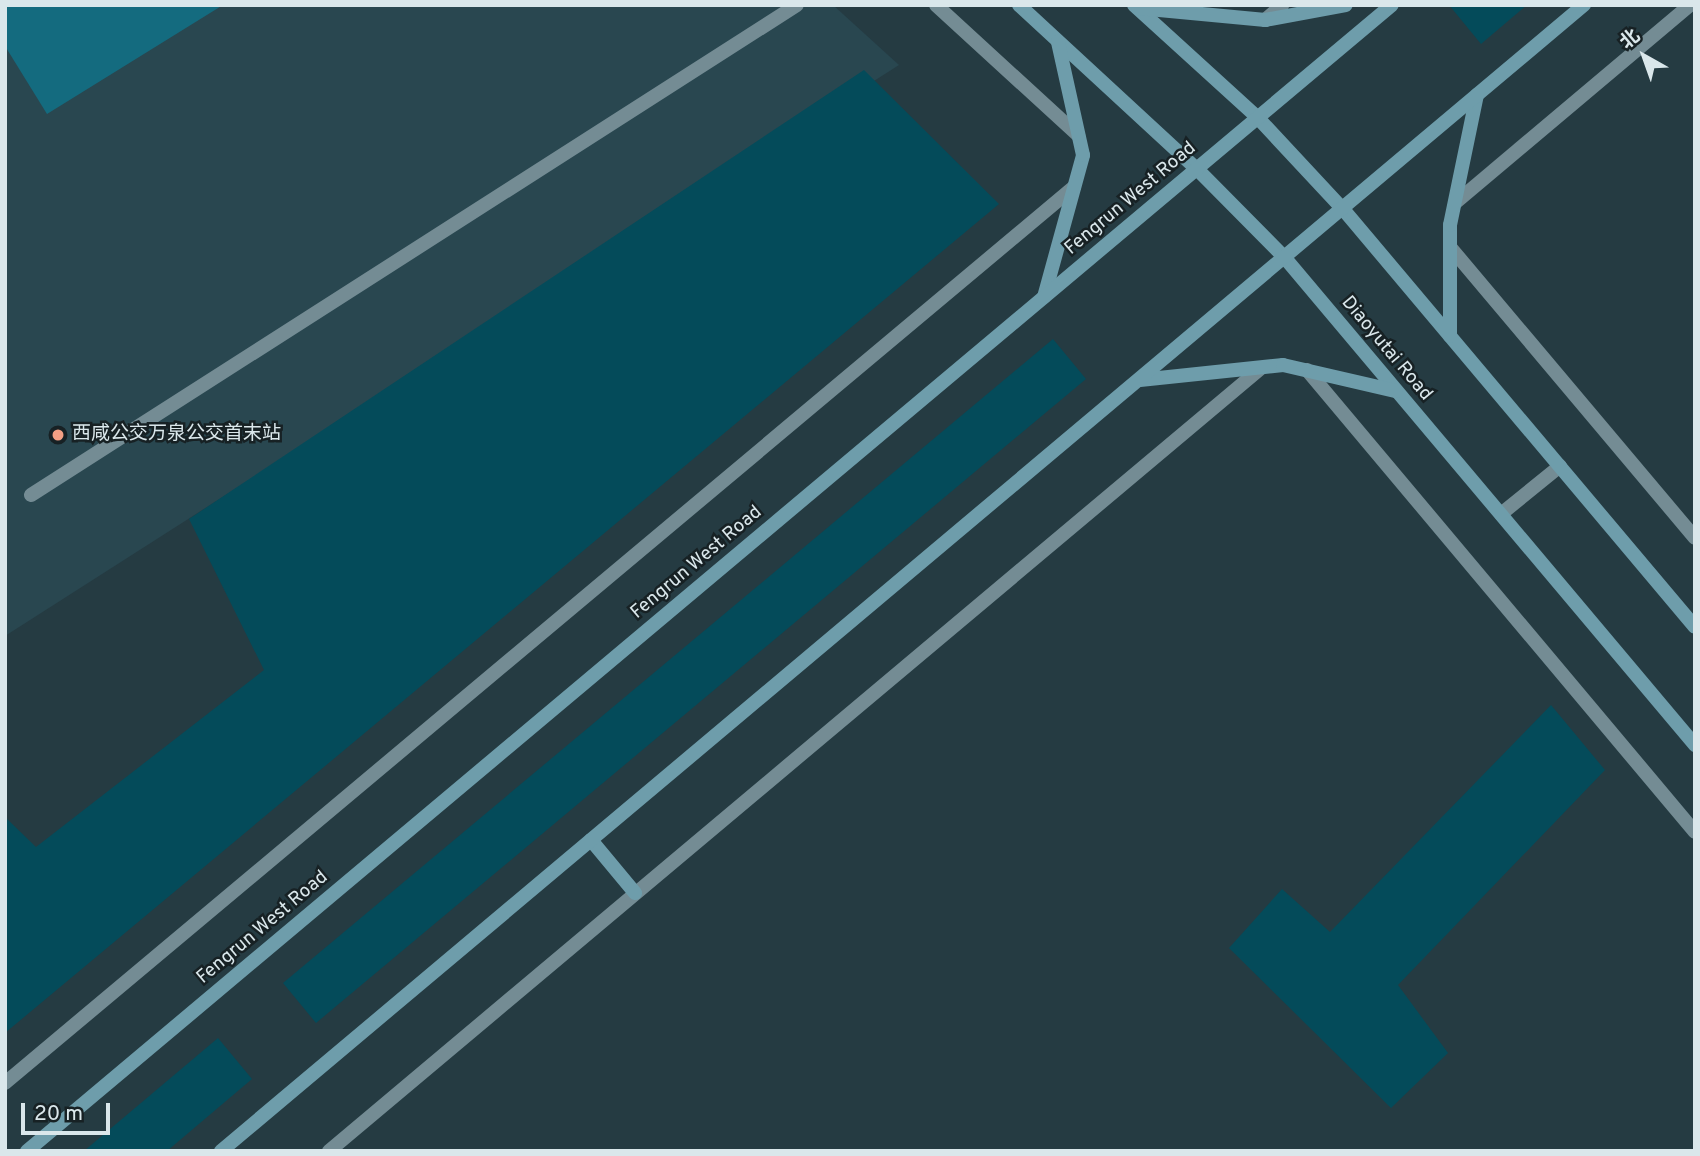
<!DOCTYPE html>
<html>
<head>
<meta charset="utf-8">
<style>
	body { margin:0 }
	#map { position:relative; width:1700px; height:1156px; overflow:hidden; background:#253b42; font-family:Overpass,"Noto Sans SC",sans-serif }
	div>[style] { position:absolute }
	.built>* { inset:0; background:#294750 }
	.green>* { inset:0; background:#044b5a }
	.building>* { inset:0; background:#146b7f }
	.service>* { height:14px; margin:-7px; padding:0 7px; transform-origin:7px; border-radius:7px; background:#748c94 }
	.minor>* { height:14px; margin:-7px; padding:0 7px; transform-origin:7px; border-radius:7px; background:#748c94 }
	.tertiary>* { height:14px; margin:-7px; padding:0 7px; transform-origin:7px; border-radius:7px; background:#748c94 }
	.secondary>* { height:14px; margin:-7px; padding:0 7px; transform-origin:7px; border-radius:7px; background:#6e9dab }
	.dots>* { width:19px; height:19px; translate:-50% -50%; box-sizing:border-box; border:4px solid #172124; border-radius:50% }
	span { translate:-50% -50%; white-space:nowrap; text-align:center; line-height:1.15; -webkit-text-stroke:5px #172124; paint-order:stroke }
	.street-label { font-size:19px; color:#dae7eb }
	.poi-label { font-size:19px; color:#dae7eb }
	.left { translate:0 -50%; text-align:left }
	.frame { position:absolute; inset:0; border:7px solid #dae7eb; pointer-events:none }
	.north { position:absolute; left:1609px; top:21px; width:70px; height:70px; -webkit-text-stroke:5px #172124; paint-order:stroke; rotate:320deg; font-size:19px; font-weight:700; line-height:28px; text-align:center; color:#dae7eb }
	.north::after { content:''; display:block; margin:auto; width:24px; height:32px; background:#dae7eb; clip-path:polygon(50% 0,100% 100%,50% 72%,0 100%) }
	.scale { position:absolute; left:21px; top:1103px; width:89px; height:32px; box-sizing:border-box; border:4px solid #dae7eb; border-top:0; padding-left:9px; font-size:21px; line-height:24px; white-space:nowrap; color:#dae7eb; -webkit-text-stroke:5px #172124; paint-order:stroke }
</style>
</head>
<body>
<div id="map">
	<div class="built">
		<i style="clip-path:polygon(5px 5px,833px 5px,899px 65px,5px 636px)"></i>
	</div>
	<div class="green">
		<i style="clip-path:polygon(1449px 5px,1527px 5px,1481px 44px)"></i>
		<i style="clip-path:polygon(864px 70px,999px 204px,5px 1033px,5px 817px,36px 847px,264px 670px,189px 519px)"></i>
		<i style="clip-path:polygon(1053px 339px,1086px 379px,316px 1023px,283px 983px)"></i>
		<i style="clip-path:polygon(1551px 705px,1605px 770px,1398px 985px,1448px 1053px,1391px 1108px,1229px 948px,1282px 889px,1330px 932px)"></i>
		<i style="clip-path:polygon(218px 1038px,252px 1079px,167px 1151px,84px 1151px)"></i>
	</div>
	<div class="building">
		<i style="clip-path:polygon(5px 5px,223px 5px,47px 114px,5px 46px)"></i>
	</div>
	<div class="service">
		<i style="left:31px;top:495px;width:909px;rotate:-32.61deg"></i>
	</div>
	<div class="minor">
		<i style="left:936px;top:5px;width:193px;rotate:42.5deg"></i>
		<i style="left:1265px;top:20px;width:23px;rotate:-41deg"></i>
		<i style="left:1455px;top:203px;width:307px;rotate:-40.1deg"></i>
		<i style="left:1450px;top:247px;width:380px;rotate:49.9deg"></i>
		<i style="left:1307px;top:370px;width:603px;rotate:49.98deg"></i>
		<i style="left:5px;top:1083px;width:1395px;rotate:-39.97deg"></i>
		<i style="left:329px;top:1151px;width:1217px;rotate:-40.03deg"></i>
	</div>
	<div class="tertiary">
		<i style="left:1501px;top:514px;width:76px;rotate:-39.1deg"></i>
	</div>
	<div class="secondary">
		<i style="left:1019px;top:5px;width:242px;rotate:42.7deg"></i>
		<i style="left:1197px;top:169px;width:125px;rotate:45.3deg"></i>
		<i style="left:1285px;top:258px;width:637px;rotate:49.91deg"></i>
		<i style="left:1134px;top:5px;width:168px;rotate:42.3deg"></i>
		<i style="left:1258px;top:118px;width:125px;rotate:47deg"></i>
		<i style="left:1343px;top:209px;width:546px;rotate:49.9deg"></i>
		<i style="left:1138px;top:8px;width:128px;rotate:5.4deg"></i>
		<i style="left:1265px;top:20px;width:82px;rotate:-10.5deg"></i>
		<i style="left:1044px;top:297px;width:147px;rotate:-74.6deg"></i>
		<i style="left:1083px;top:155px;width:116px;rotate:-102.5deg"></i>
		<i style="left:1450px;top:336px;width:111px;rotate:-90deg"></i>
		<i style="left:1450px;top:225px;width:133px;rotate:-78.3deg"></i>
		<i style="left:1140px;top:380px;width:144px;rotate:-6deg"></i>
		<i style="left:1283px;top:365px;width:116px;rotate:13deg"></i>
		<i style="left:591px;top:840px;width:69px;rotate:50.3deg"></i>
		<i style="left:27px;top:1151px;width:1782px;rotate:-40.02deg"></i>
		<i style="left:221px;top:1151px;width:1781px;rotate:-40.06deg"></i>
	</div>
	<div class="dots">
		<i style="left:58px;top:435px;background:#f39f84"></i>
	</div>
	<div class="street-label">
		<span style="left:1131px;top:199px;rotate:-40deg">Fengrun West Road</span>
		<span style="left:1386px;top:349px;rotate:50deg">Diaoyutai Road</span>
		<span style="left:697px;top:563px;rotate:-40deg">Fengrun West Road</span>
		<span style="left:263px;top:928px;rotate:-40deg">Fengrun West Road</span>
	</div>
	<div class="poi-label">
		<span class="left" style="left:72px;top:435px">西咸公交万泉公交首末站</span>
	</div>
	<div class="frame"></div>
	<div class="north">北</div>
	<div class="scale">20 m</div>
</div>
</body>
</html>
